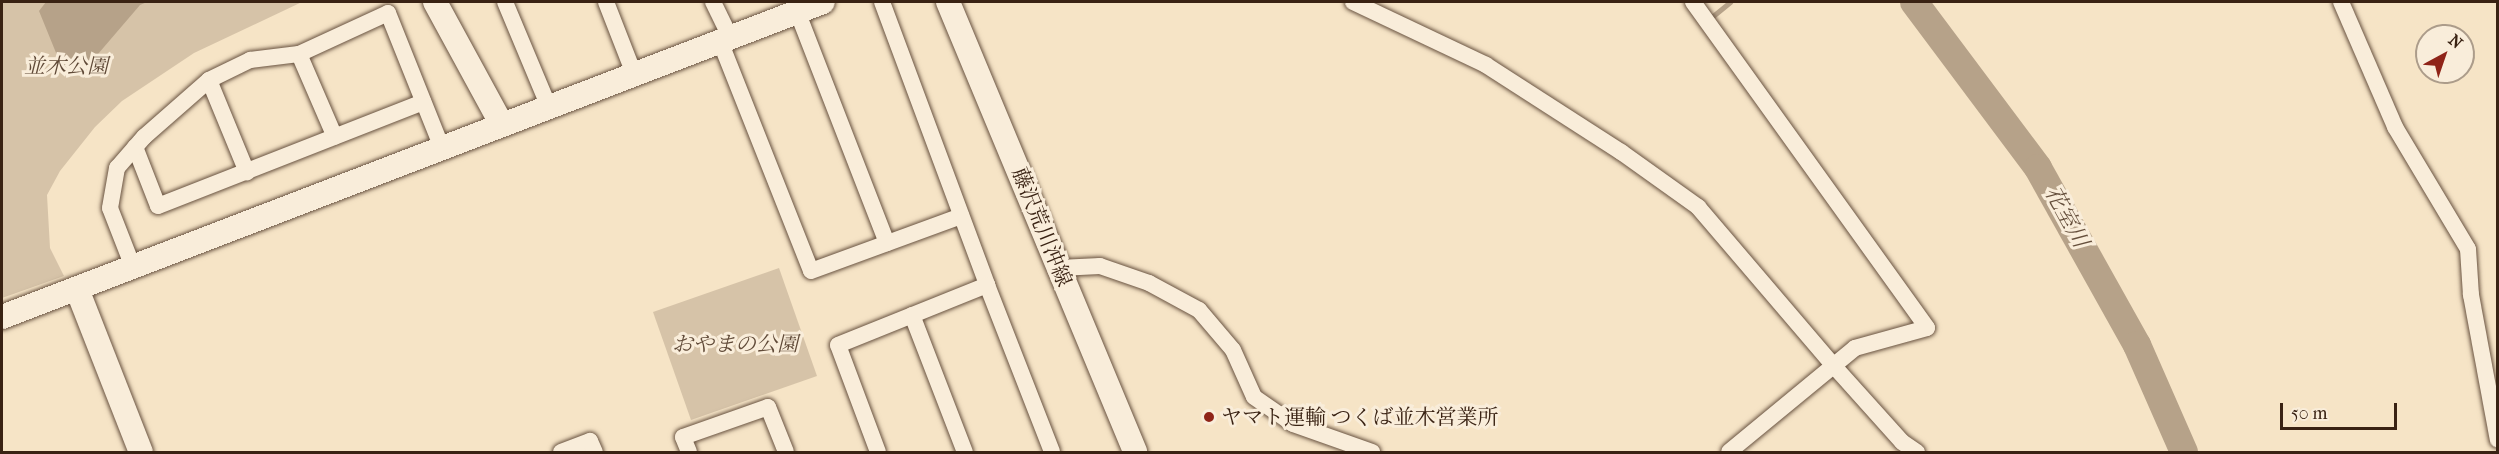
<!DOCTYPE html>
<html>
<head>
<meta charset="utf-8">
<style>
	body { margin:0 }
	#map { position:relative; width:2499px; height:454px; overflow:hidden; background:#f6e4c6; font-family:"IM FELL French Canon","Noto Serif JP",serif }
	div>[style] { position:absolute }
	.green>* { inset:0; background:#d6c3a8 }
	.water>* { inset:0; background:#b6a289 }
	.stream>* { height:4.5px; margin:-2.25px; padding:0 2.25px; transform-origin:2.25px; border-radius:2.25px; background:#b6a289 }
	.river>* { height:28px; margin:-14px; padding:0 14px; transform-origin:14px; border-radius:14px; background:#b6a289 }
	.roads { filter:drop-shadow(0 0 2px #685240) drop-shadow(0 0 2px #685240) }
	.street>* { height:16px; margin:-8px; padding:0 8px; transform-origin:8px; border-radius:8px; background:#f9edda }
	.secondary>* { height:24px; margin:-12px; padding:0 12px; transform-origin:12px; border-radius:12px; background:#f9edda }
	.dots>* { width:16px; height:16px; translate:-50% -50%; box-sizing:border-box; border:3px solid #f9edda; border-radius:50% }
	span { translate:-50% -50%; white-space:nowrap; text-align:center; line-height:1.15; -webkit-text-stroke:6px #f9edda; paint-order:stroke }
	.park-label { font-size:21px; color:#604a38; font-style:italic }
	.street-label { font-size:21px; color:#392213 }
	.poi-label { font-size:21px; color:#392213 }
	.left { translate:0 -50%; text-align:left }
	.water-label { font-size:22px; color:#654f3c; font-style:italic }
	.frame { position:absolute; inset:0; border:3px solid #392213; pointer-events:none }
	.north { position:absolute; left:2415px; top:24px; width:60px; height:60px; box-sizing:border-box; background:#f9edda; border:2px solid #ac9c8a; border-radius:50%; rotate:40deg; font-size:16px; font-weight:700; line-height:24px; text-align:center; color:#392213 }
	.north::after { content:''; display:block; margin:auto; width:21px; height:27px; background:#8f2418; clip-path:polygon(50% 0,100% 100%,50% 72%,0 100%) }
	.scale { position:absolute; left:2280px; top:403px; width:117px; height:27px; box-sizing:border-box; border:3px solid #392213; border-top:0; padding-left:8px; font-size:18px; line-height:21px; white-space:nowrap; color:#392213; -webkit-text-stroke:4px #f9edda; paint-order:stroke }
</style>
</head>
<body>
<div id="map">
	<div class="green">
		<i style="clip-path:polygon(2px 2px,302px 2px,194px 53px,122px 101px,95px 127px,60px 171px,47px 195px,50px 248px,64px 276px,2px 298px)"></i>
		<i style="clip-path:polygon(779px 268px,817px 376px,691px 420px,653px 312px)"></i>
	</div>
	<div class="water">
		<i style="clip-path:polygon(46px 2px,147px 2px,140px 5px,92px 61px,63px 70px,39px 11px)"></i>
	</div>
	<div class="stream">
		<i style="left:1713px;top:16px;width:22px;rotate:-39deg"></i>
	</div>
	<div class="river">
		<i style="left:1914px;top:2px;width:207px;rotate:53.2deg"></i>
		<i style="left:2038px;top:168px;width:203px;rotate:60.8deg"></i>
		<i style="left:2137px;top:345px;width:117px;rotate:66.3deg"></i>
	</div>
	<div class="roads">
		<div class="street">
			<i style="left:505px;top:2px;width:114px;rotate:67.3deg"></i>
			<i style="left:606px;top:2px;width:77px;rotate:68.7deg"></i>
			<i style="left:713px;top:2px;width:39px;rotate:64deg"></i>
			<i style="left:882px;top:2px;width:302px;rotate:69.6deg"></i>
			<i style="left:1353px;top:2px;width:147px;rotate:25.3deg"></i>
			<i style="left:1486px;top:65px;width:161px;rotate:32.8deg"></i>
			<i style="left:1621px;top:152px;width:95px;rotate:35.5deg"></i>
			<i style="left:1698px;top:207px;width:208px;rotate:49.5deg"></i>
			<i style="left:1833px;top:365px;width:103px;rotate:48.1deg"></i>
			<i style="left:1902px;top:442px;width:18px;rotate:34deg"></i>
			<i style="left:1693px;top:2px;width:401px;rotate:54.3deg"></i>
			<i style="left:1927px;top:328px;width:75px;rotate:164.5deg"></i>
			<i style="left:1855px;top:348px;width:163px;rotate:140.5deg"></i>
			<i style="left:2341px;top:2px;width:136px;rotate:66.6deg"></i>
			<i style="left:2395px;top:127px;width:142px;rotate:59.1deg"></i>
			<i style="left:2468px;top:249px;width:46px;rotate:86.3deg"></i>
			<i style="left:2471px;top:295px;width:147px;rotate:79.5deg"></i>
			<i style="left:797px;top:11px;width:249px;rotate:68.8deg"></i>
			<i style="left:720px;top:41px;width:247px;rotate:68.4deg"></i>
			<i style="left:811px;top:271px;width:160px;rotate:-20.1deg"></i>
			<i style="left:299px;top:54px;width:90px;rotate:66.6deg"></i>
			<i style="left:209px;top:80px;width:100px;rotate:67.6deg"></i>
			<i style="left:135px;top:147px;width:63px;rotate:68.7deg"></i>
			<i style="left:158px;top:206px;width:285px;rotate:-21.4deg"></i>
			<i style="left:133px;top:267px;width:63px;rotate:-111.3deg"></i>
			<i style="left:110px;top:208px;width:41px;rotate:-80.1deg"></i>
			<i style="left:117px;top:168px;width:41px;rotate:-48.9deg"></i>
			<i style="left:144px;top:137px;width:86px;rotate:-41.2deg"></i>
			<i style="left:209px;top:80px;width:46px;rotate:-26deg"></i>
			<i style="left:250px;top:60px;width:49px;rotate:-7deg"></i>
			<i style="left:299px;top:54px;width:98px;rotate:-24.7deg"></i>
			<i style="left:388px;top:13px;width:145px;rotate:68.2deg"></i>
			<i style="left:1059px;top:268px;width:41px;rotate:-2.8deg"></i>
			<i style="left:1100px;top:266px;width:52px;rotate:19.1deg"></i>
			<i style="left:1149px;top:283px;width:57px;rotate:28.4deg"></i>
			<i style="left:1199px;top:310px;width:52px;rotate:49.6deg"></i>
			<i style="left:1233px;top:350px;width:51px;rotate:65.9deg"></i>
			<i style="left:1254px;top:397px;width:47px;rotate:34.7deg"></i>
			<i style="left:1293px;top:424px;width:84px;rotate:19.5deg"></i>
			<i style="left:912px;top:315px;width:147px;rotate:68.9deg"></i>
			<i style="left:561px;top:452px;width:31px;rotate:-21deg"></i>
			<i style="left:590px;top:441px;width:12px;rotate:66deg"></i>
			<i style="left:689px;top:452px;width:16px;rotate:-112deg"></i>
			<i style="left:683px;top:437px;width:90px;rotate:-19.4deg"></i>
			<i style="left:768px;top:407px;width:48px;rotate:68.2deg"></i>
			<i style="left:878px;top:452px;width:114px;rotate:-110.5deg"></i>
			<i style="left:838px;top:345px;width:161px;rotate:-21.9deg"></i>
			<i style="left:987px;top:285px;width:179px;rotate:68.7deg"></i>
		</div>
		<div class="secondary">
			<i style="left:435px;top:2px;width:140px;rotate:61.4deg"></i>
			<i style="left:948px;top:2px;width:487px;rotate:67.4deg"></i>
			<i style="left:77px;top:289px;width:175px;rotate:68.6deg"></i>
			<i style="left:2px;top:317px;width:879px;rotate:-20.99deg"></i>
		</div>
	</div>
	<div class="dots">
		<i style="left:1209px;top:417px;background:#8f2418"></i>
	</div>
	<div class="park-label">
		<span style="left:66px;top:66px">並木公園</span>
		<span style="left:735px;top:344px">おやまの公園</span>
	</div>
	<div class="street-label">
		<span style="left:1042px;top:227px;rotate:68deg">藤沢荒川沖線</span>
	</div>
	<div class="poi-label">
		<span class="left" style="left:1221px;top:417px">ヤマト運輸 つくば並木営業所</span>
	</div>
	<div class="water-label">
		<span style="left:2066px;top:217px;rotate:61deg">花室川</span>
	</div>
	<div class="frame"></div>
	<div class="north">N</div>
	<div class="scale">50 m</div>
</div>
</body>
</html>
